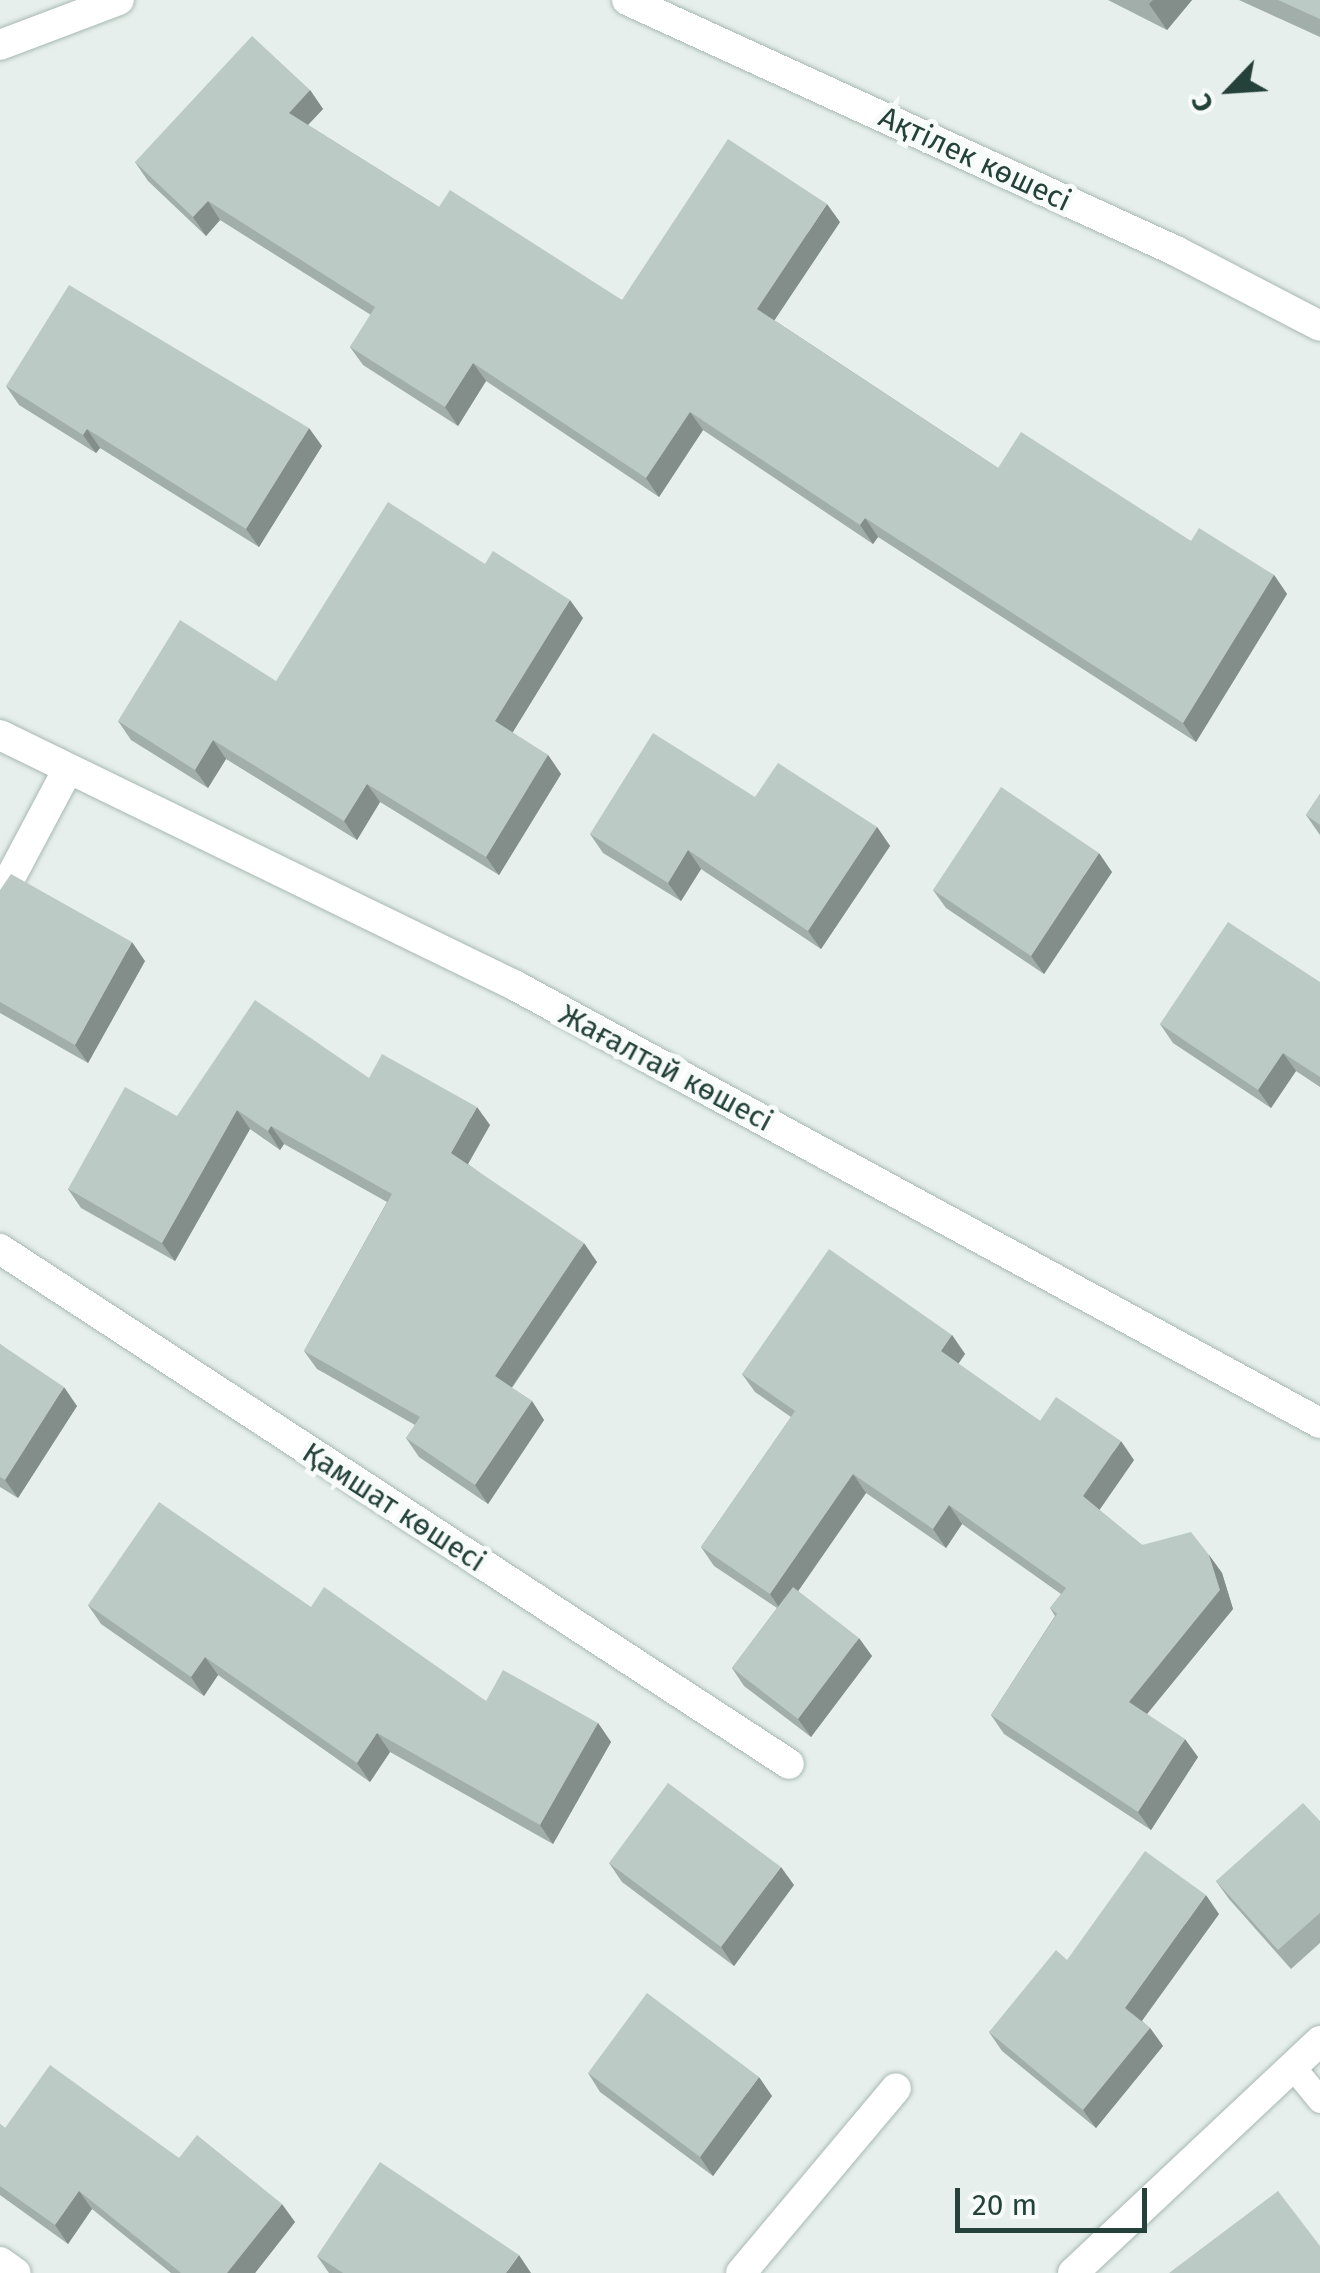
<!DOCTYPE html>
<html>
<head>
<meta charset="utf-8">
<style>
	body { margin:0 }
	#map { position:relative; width:1320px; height:2273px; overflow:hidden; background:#e6efeb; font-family:"Fira Sans",sans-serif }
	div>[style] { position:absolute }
	.roads { filter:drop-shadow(0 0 2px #a8b8b2) drop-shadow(0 0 2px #a8b8b2) }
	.service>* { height:25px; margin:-12.5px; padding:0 12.5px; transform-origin:12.5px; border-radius:12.5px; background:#fff }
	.minor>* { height:30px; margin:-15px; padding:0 15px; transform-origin:15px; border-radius:15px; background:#fff }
	.wall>* { inset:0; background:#a1aea9 }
	.shaded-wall>* { inset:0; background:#838d89 }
	.building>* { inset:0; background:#bbcac4 }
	span { translate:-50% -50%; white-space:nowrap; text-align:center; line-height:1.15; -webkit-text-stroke:10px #f7fbf9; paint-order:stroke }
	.street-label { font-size:30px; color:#24423a }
	.north { position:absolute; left:1180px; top:40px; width:100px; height:100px; -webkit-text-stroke:8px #f7fbf9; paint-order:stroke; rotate:245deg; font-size:28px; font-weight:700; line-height:40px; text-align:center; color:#24423a }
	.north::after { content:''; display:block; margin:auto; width:35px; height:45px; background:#24423a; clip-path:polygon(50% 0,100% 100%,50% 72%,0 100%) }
	.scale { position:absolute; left:955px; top:2188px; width:192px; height:45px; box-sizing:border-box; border:5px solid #24423a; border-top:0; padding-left:12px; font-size:30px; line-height:35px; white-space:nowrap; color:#24423a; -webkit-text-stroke:8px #f7fbf9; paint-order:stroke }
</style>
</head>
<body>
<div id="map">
	<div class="roads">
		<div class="service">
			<i style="left:1292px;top:2066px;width:44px;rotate:50.5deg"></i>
		</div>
		<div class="minor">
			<i style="left:627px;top:0;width:604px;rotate:24.57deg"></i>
			<i style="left:1176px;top:251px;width:162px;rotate:27.5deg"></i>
			<i style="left:0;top:45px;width:127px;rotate:-20.7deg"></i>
			<i style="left:0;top:735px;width:574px;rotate:25.94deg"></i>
			<i style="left:516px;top:986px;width:915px;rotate:28.53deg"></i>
			<i style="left:0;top:897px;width:145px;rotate:-62deg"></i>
			<i style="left:0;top:1249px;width:942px;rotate:33.13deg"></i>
			<i style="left:0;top:2262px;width:19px;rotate:35deg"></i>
			<i style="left:741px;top:2273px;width:241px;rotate:-50deg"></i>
			<i style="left:1073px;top:2273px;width:339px;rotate:-43.2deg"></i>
		</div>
	</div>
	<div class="wall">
		<i style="clip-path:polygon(1108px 0,1192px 0,1167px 30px)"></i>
		<i style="clip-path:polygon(1239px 0,1320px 0,1320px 37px)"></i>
		<i style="clip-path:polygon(310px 90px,323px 109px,308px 125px,439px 207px,622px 300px,840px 222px,774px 320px,998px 468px,1191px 541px,1274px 575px,1287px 594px,1196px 742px,878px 537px,873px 544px,703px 430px,659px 497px,486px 381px,458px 426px,363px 365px,350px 347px,371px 315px,220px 220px,206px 236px,148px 181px,135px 162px)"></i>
		<i style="clip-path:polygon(6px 386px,322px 446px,259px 547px,100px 448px,96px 453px,19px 405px)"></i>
		<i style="clip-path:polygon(485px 564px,583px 618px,512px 733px,548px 755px,561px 774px,499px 875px,380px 802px,357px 840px,226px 759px,208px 788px,131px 740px,118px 721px,276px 681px)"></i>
		<i style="clip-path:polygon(1320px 794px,1320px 835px,1306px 815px)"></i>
		<i style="clip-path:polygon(755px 797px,877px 827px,890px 846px,821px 949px,701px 869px,681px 901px,603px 853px,590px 834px)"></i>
		<i style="clip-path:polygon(1112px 872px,1044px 974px,946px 908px,933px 890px)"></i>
		<i style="clip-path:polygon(0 890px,145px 961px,88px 1063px,0 1013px)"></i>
		<i style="clip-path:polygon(1320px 982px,1320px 1087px,1296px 1071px,1271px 1108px,1173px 1043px,1160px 1024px)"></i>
		<i style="clip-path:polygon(369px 1078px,490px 1125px,468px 1164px,597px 1262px,512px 1388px,532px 1401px,544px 1420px,488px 1504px,419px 1457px,406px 1438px,415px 1425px,317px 1369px,304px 1351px,387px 1202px,284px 1144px,280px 1150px,250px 1129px,175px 1261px,81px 1208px,68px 1189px,177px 1116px)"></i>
		<i style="clip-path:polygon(952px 1335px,965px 1354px,958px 1364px,1040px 1421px,1134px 1460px,1099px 1510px,1142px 1545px,1209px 1555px,1222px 1573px,1233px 1609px,1147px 1714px,1198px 1757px,1151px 1830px,1004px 1734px,991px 1715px,1055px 1616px,1050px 1608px,1061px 1594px,962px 1524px,946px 1548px,866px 1493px,798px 1591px,872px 1656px,811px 1737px,744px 1686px,732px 1668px,777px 1608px,714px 1566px,701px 1547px,791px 1417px,755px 1392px,742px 1374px)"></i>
		<i style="clip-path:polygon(0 1344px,77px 1406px,18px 1498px,0 1487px)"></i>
		<i style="clip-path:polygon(88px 1605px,311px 1607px,486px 1701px,598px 1723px,611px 1742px,553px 1844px,390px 1752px,370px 1782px,218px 1675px,204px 1696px,101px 1624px)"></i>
		<i style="clip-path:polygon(1320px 1821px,1320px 1943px,1291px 1969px,1229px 1899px,1216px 1881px)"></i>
		<i style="clip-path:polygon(609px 1863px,794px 1885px,734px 1966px,622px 1882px)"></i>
		<i style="clip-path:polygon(1219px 1914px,1142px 2021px,1150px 2028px,1163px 2046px,1096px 2128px,1002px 2051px,989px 2032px,1067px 1960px)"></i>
		<i style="clip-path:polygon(588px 2073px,772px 2096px,713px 2176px,600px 2092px)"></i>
		<i style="clip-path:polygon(0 2124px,5px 2128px,179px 2158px,295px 2222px,255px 2273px,171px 2273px,92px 2209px,68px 2244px,0 2195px)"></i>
		<i style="clip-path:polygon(317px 2256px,531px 2273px,329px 2273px)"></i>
	</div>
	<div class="shaded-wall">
		<i style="clip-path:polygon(1153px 0,1192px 0,1167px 30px,1149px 4px)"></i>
		<i style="clip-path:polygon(310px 90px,323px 109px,302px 131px,289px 113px)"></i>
		<i style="clip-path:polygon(208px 201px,220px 220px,206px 236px,193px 217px)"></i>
		<i style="clip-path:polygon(827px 204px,840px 222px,770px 327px,757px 309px)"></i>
		<i style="clip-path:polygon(473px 363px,486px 381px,458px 426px,445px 407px)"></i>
		<i style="clip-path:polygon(690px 412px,703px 430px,659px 497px,646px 478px)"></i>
		<i style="clip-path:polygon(309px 428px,322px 446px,259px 547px,246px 529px)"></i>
		<i style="clip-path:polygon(87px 429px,100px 448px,96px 453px,83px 435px)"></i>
		<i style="clip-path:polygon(865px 518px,878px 537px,873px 544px,860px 525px)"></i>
		<i style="clip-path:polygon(1274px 575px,1287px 594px,1196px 742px,1183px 723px)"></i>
		<i style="clip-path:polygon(570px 600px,583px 618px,508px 740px,495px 721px)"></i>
		<i style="clip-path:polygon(213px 740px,226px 759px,208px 788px,195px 770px)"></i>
		<i style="clip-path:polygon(548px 755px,561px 774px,499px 875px,486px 857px)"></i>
		<i style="clip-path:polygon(367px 784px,380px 802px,357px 840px,344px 821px)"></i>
		<i style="clip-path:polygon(877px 827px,890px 846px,821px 949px,808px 931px)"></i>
		<i style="clip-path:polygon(688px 850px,701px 869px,681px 901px,668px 883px)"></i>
		<i style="clip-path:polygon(1099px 853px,1112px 872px,1044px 974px,1031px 956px)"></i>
		<i style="clip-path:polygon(132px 942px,145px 961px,88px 1063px,75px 1045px)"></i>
		<i style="clip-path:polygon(1283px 1053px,1296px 1071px,1271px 1108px,1258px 1090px)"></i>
		<i style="clip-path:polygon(477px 1107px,490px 1125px,464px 1171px,451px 1153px)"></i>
		<i style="clip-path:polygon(237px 1110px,250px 1129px,175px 1261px,162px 1243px)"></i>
		<i style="clip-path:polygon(271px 1126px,284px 1144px,280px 1150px,268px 1131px)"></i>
		<i style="clip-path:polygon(584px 1243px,597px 1262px,507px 1394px,495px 1376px)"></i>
		<i style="clip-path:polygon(952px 1335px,965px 1354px,954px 1370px,941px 1351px)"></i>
		<i style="clip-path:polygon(64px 1387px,77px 1406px,18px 1498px,5px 1480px)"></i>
		<i style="clip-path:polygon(532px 1401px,544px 1420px,488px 1504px,475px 1485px)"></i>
		<i style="clip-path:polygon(1121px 1441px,1134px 1460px,1096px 1515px,1083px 1496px)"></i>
		<i style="clip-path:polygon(853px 1474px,866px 1493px,783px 1613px,770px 1594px)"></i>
		<i style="clip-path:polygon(949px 1505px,962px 1524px,946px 1548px,933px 1529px)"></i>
		<i style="clip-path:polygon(1209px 1555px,1222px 1573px,1233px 1609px,1142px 1720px,1129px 1702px)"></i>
		<i style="clip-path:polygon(859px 1638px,872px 1656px,811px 1737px,798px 1719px)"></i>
		<i style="clip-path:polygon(205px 1657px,218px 1675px,204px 1696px,191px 1677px)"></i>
		<i style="clip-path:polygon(598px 1723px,611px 1742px,553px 1844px,540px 1825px)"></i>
		<i style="clip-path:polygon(377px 1733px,390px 1752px,370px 1782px,357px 1763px)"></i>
		<i style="clip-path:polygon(1185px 1739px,1198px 1757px,1151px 1830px,1138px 1812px)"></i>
		<i style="clip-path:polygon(781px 1867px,794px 1885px,734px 1966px,721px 1947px)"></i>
		<i style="clip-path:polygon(1206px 1895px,1219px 1914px,1138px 2026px,1125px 2008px)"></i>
		<i style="clip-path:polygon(1150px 2028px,1163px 2046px,1096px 2128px,1083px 2110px)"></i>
		<i style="clip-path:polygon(759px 2077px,772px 2096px,713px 2176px,700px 2157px)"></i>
		<i style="clip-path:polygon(79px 2191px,92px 2209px,68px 2244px,55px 2225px)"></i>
		<i style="clip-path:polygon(282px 2204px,295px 2222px,255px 2273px,227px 2273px)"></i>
		<i style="clip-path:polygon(519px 2255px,531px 2273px,506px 2273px)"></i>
	</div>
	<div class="building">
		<i style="clip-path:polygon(1278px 0,1320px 0,1320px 19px)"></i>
		<i style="clip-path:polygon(252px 36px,310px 90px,289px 113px,439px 207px,450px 190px,622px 300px,728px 139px,827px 204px,757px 309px,998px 468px,1021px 432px,1191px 541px,1199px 528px,1274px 575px,1183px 723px,865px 518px,860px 525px,690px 412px,646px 478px,473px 363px,445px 407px,350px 347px,375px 307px,208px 201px,193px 217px,135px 162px)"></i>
		<i style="clip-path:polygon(69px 285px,309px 428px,246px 529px,87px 429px,83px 435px,6px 386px)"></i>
		<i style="clip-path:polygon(388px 502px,485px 564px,493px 551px,570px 600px,495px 721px,548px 755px,486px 857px,367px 784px,344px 821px,213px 740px,195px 770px,118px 721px,180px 620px,276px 681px)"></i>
		<i style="clip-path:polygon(653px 733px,755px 797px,778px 763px,877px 827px,808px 931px,688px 850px,668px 883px,590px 834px)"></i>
		<i style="clip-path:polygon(1001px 787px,1099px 853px,1031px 956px,933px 890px)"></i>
		<i style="clip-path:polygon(1320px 794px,1320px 825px,1306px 815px)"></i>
		<i style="clip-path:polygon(11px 874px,132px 942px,75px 1045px,0 1002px,0 890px)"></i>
		<i style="clip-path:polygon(1228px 922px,1320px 982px,1320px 1077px,1283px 1053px,1258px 1090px,1160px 1024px)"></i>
		<i style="clip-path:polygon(255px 1000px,369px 1078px,382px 1054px,477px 1107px,451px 1153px,584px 1243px,495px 1376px,532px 1401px,475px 1485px,406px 1438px,420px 1417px,304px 1351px,392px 1194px,271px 1126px,268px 1131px,237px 1110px,162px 1243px,68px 1189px,125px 1087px,177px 1116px)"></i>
		<i style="clip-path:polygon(829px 1249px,952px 1335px,941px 1351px,1040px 1421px,1056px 1397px,1121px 1441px,1083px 1496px,1142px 1545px,1191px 1532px,1209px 1555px,1220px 1590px,1129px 1702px,1185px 1739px,1138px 1812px,991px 1715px,1057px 1614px,1050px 1608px,1066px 1588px,949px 1505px,933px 1529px,853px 1474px,770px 1594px,701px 1547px,795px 1411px,742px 1374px)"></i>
		<i style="clip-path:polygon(0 1344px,64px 1387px,5px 1480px,0 1477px)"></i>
		<i style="clip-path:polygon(159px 1502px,311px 1607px,324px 1587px,486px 1701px,503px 1670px,598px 1723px,540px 1825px,377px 1733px,357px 1763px,205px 1657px,191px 1677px,88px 1605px)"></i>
		<i style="clip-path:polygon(793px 1587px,859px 1638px,798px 1719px,732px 1668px)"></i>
		<i style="clip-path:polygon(668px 1783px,781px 1867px,721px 1947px,609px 1863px)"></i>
		<i style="clip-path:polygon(1303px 1803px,1320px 1821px,1320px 1913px,1278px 1950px,1216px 1881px)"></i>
		<i style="clip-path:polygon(1145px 1851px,1206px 1895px,1125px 2008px,1150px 2028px,1083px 2110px,989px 2032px,1056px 1950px,1067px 1960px)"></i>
		<i style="clip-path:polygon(647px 1993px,759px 2077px,700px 2157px,588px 2073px)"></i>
		<i style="clip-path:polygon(50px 2065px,179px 2158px,197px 2135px,282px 2204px,227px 2273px,181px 2273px,79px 2191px,55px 2225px,0 2186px,0 2124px,5px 2128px)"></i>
		<i style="clip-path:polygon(380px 2162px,519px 2255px,506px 2273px,343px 2273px,317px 2256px)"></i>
		<i style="clip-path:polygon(1278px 2191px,1320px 2246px,1320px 2273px,1169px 2273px)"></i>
	</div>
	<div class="street-label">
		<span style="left:975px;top:159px;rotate:25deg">Ақтілек көшесі</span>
		<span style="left:666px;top:1068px;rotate:28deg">Жағалтай көшесі</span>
		<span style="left:394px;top:1507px;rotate:33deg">Қамшат көшесі</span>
	</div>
	<div class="north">С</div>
	<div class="scale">20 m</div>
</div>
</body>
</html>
